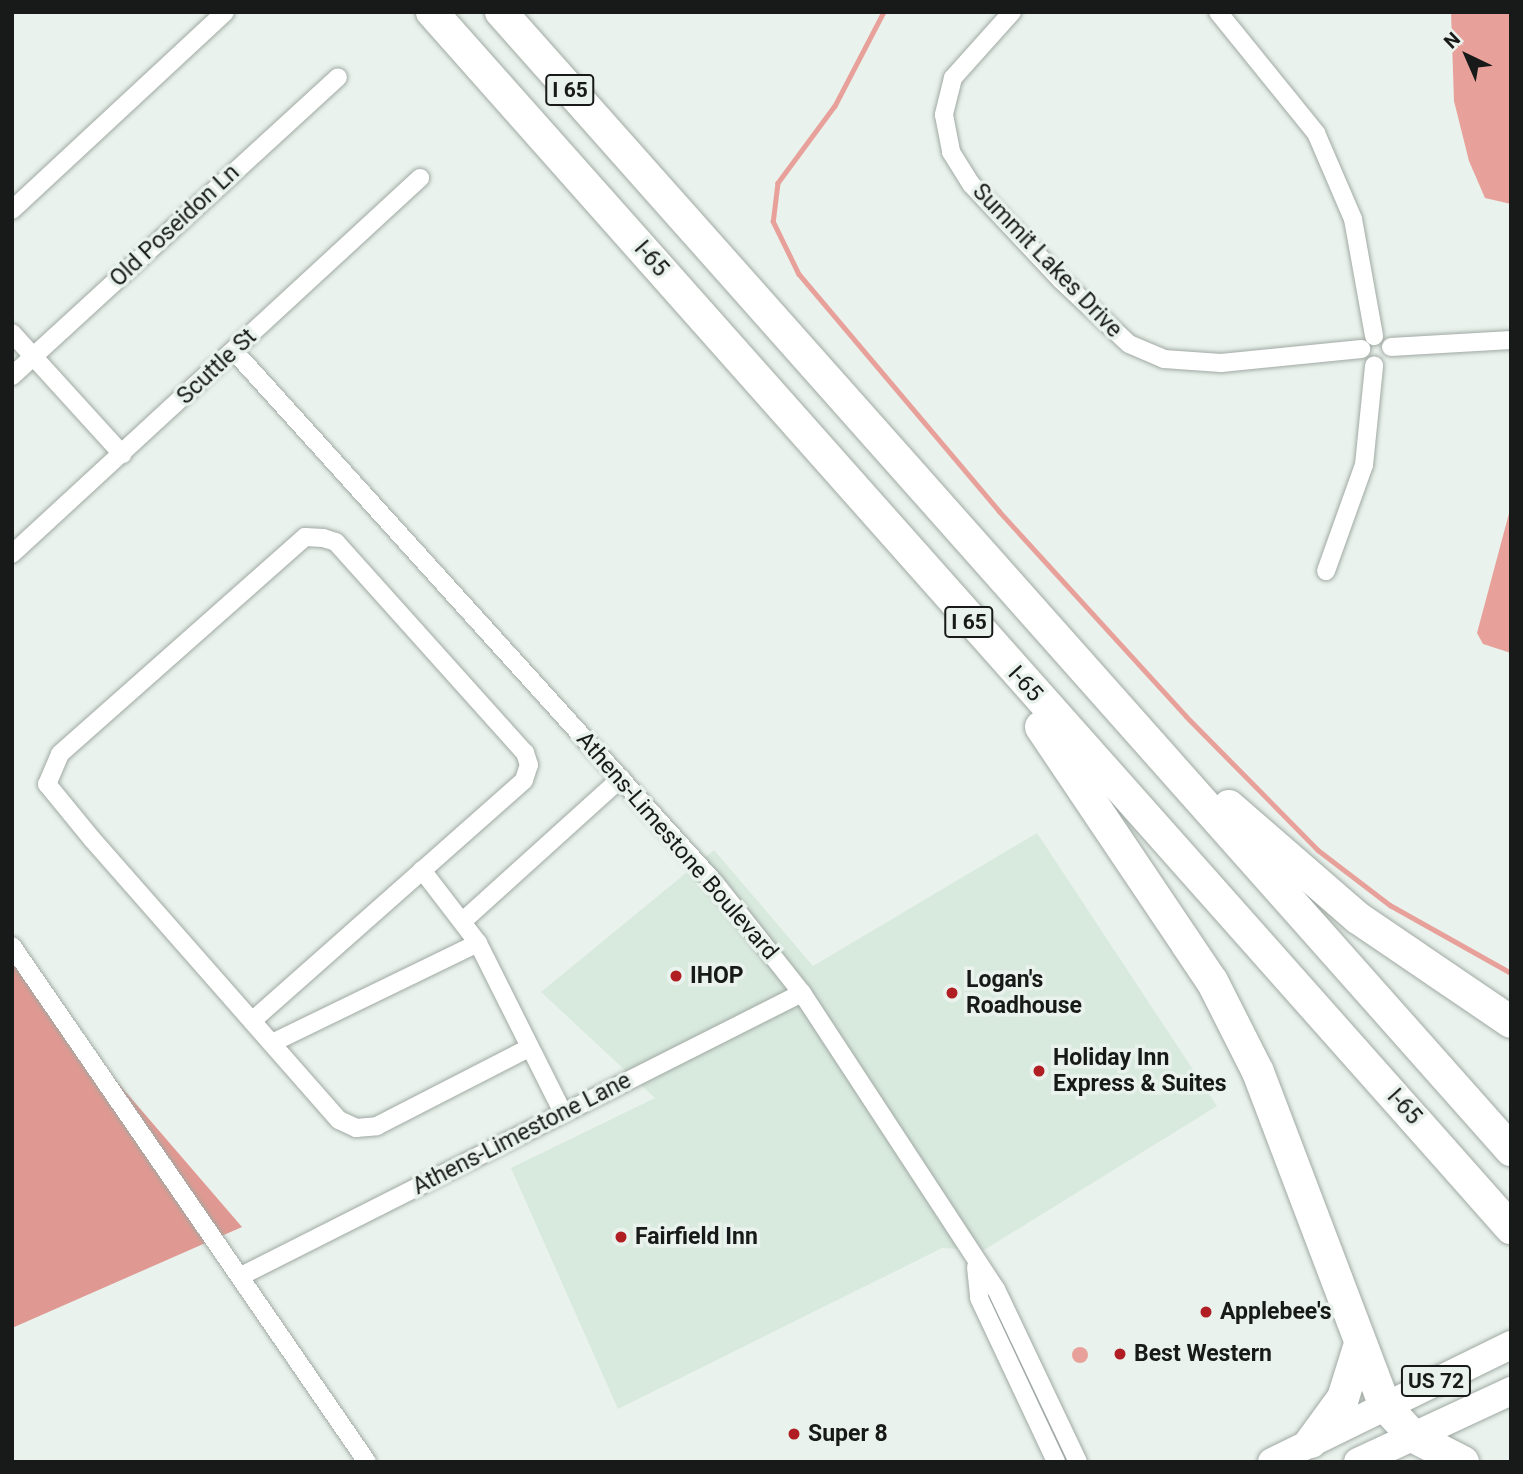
<!DOCTYPE html>
<html>
<head>
<meta charset="utf-8">
<style>
	body { margin:0 }
	#map { position:relative; width:1523px; height:1474px; overflow:hidden; background:#e9f2ec; font-family:Roboto,sans-serif }
	div>[style] { position:absolute }
	.built>* { inset:0; background:#d8e9de }
	.forest>* { inset:0; background:#df9992 }
	.water>* { inset:0; background:#e8a19a }
	.round { border-radius:50% }
	.stream>* { height:4.5px; margin:-2.25px; padding:0 2.25px; transform-origin:2.25px; border-radius:2.25px; background:#e8a19a }
	.roads { filter:drop-shadow(0 0 2px #a0a9a3) drop-shadow(0 0 2px #a0a9a3) }
	.minor>* { height:18px; margin:-9px; padding:0 9px; transform-origin:9px; border-radius:9px; background:#fff }
	.trunk>* { height:28px; margin:-14px; padding:0 14px; transform-origin:14px; border-radius:14px; background:#fff }
	.motorway>* { height:32px; margin:-16px; padding:0 16px; transform-origin:16px; border-radius:16px; background:#fff }
	.dots>* { width:19px; height:19px; translate:-50% -50%; box-sizing:border-box; border:4px solid #e9f2ec; border-radius:50% }
	span { translate:-50% -50%; white-space:nowrap; text-align:center; line-height:1.15; -webkit-text-stroke:7px #e9f2ec; paint-order:stroke }
	.shield-label span { padding:2px 5px; background:#e9f2ec; border:2px solid; border-radius:5px; -webkit-text-stroke-width:0 }
	.shield-label { font-size:21px; color:#171a18; font-weight:700 }
	.street-label { font-size:23px; color:#171a18 }
	.poi-label { font-size:23px; color:#171a18; font-weight:700 }
	.left { translate:0 -50%; text-align:left }
	.frame { position:absolute; inset:0; border:14px solid #171a18; pointer-events:none }
	.north { position:absolute; left:1432px; top:21px; width:70px; height:70px; -webkit-text-stroke:5px #e9f2ec; paint-order:stroke; rotate:316deg; font-size:19px; font-weight:700; line-height:28px; text-align:center; color:#171a18 }
	.north::after { content:''; display:block; margin:auto; width:24px; height:32px; background:#171a18; clip-path:polygon(50% 0,100% 100%,50% 72%,0 100%) }
</style>
</head>
<body>
<div id="map">
	<div class="built">
		<i style="clip-path:polygon(1037px 833px,1217px 1106px,984px 1250px,942px 1248px,618px 1409px,511px 1168px,655px 1098px,541px 992px,714px 850px,813px 966px)"></i>
	</div>
	<div class="forest">
		<i style="clip-path:polygon(12px 960px,242px 1227px,12px 1328px)"></i>
	</div>
	<div class="water">
		<i style="clip-path:polygon(1451px 12px,1511px 12px,1511px 204px,1485px 198px,1469px 161px,1454px 101px)"></i>
		<i style="clip-path:polygon(1511px 506px,1511px 653px,1483px 644px,1477px 633px)"></i>
		<i class="round" style="left:1072px;top:1347px;width:16px;height:16px"></i>
	</div>
	<div class="stream">
		<i style="left:884px;top:12px;width:106px;rotate:117.5deg"></i>
		<i style="left:835px;top:106px;width:96px;rotate:126.5deg"></i>
		<i style="left:778px;top:183px;width:38px;rotate:97deg"></i>
		<i style="left:773px;top:221px;width:59px;rotate:63.9deg"></i>
		<i style="left:799px;top:274px;width:310px;rotate:49.8deg"></i>
		<i style="left:999px;top:511px;width:277px;rotate:47.6deg"></i>
		<i style="left:1186px;top:716px;width:188px;rotate:45.4deg"></i>
		<i style="left:1318px;top:850px;width:91px;rotate:37.4deg"></i>
		<i style="left:1390px;top:905px;width:139px;rotate:29.3deg"></i>
	</div>
	<div class="roads">
		<div class="minor">
			<i style="left:1012px;top:12px;width:89px;rotate:131.8deg"></i>
			<i style="left:953px;top:78px;width:38px;rotate:104deg"></i>
			<i style="left:944px;top:115px;width:38px;rotate:79deg"></i>
			<i style="left:951px;top:152px;width:38px;rotate:58deg"></i>
			<i style="left:971px;top:184px;width:132px;rotate:46.8deg"></i>
			<i style="left:1061px;top:280px;width:93px;rotate:43.3deg"></i>
			<i style="left:1129px;top:344px;width:38px;rotate:23deg"></i>
			<i style="left:1164px;top:359px;width:57px;rotate:4deg"></i>
			<i style="left:1221px;top:363px;width:141px;rotate:-5.7deg"></i>
			<i style="left:1218px;top:12px;width:156px;rotate:51deg"></i>
			<i style="left:1316px;top:133px;width:94px;rotate:66.7deg"></i>
			<i style="left:1353px;top:219px;width:119px;rotate:79.8deg"></i>
			<i style="left:12px;top:210px;width:291px;rotate:-42.9deg"></i>
			<i style="left:12px;top:333px;width:164px;rotate:47.7deg"></i>
			<i style="left:1391px;top:347px;width:120px;rotate:-3.3deg"></i>
			<i style="left:234px;top:351px;width:716px;rotate:47.89deg"></i>
			<i style="left:714px;top:882px;width:142px;rotate:51.6deg"></i>
			<i style="left:802px;top:993px;width:354px;rotate:56.8deg"></i>
			<i style="left:996px;top:1289px;width:191px;rotate:64.6deg"></i>
			<i style="left:12px;top:376px;width:442px;rotate:-42.5deg"></i>
			<i style="left:12px;top:554px;width:555px;rotate:-42.66deg"></i>
			<i style="left:1326px;top:571px;width:113px;rotate:-70.3deg"></i>
			<i style="left:1364px;top:465px;width:100px;rotate:-84.2deg"></i>
			<i style="left:422px;top:870px;width:92px;rotate:52.5deg"></i>
			<i style="left:478px;top:943px;width:190px;rotate:63.4deg"></i>
			<i style="left:463px;top:921px;width:213px;rotate:-42.1deg"></i>
			<i style="left:12px;top:946px;width:626px;rotate:55.47deg"></i>
			<i style="left:252px;top:1021px;width:363px;rotate:-41.5deg"></i>
			<i style="left:524px;top:780px;width:16px;rotate:-72deg"></i>
			<i style="left:529px;top:765px;width:13px;rotate:-108deg"></i>
			<i style="left:525px;top:753px;width:283px;rotate:-131.9deg"></i>
			<i style="left:336px;top:542px;width:14px;rotate:-163deg"></i>
			<i style="left:323px;top:538px;width:18px;rotate:-177deg"></i>
			<i style="left:305px;top:537px;width:327px;rotate:138.5deg"></i>
			<i style="left:60px;top:754px;width:33px;rotate:113deg"></i>
			<i style="left:47px;top:784px;width:71px;rotate:50.7deg"></i>
			<i style="left:92px;top:839px;width:374px;rotate:48.7deg"></i>
			<i style="left:339px;top:1120px;width:19px;rotate:25deg"></i>
			<i style="left:356px;top:1128px;width:21px;rotate:-5deg"></i>
			<i style="left:377px;top:1126px;width:171px;rotate:-27.2deg"></i>
			<i style="left:272px;top:1043px;width:229px;rotate:-25.9deg"></i>
			<i style="left:976px;top:1267px;width:31px;rotate:84deg"></i>
			<i style="left:979px;top:1298px;width:181px;rotate:64.8deg"></i>
			<i style="left:243px;top:1275px;width:626px;rotate:-26.77deg"></i>
		</div>
		<div class="trunk">
			<i style="left:1272px;top:1462px;width:266px;rotate:-26.1deg"></i>
			<i style="left:1358px;top:1462px;width:169px;rotate:-24.9deg"></i>
		</div>
		<div class="motorway">
			<i style="left:432px;top:12px;width:1626px;rotate:48.42deg"></i>
			<i style="left:501px;top:12px;width:1522px;rotate:48.41deg"></i>
			<i style="left:1041px;top:727px;width:306px;rotate:56.1deg"></i>
			<i style="left:1212px;top:981px;width:102px;rotate:63.2deg"></i>
			<i style="left:1258px;top:1072px;width:357px;rotate:69.2deg"></i>
			<i style="left:1385px;top:1406px;width:42px;rotate:46.9deg"></i>
			<i style="left:1414px;top:1437px;width:55px;rotate:27deg"></i>
			<i style="left:1229px;top:806px;width:171px;rotate:41deg"></i>
			<i style="left:1358px;top:918px;width:185px;rotate:34.2deg"></i>
			<i style="left:1311px;top:1442px;width:54px;rotate:-54deg"></i>
			<i style="left:1343px;top:1398px;width:57px;rotate:-72.5deg"></i>
		</div>
	</div>
	<div class="dots">
		<i style="left:676px;top:976px;background:#b01e23"></i>
		<i style="left:952px;top:993px;background:#b01e23"></i>
		<i style="left:1039px;top:1071px;background:#b01e23"></i>
		<i style="left:621px;top:1237px;background:#b01e23"></i>
		<i style="left:1206px;top:1312px;background:#b01e23"></i>
		<i style="left:1120px;top:1354px;background:#b01e23"></i>
		<i style="left:794px;top:1434px;background:#b01e23"></i>
	</div>
	<div class="shield-label">
		<span style="left:570px;top:90px">I 65</span>
		<span style="left:969px;top:622px">I 65</span>
		<span style="left:1436px;top:1381px">US 72</span>
	</div>
	<div class="street-label">
		<span style="left:175px;top:226px;rotate:-43deg">Old Poseidon Ln</span>
		<span style="left:651px;top:259px;rotate:49deg">I-65</span>
		<span style="left:1047px;top:261px;rotate:46deg">Summit Lakes Drive</span>
		<span style="left:217px;top:367px;rotate:-43deg">Scuttle St</span>
		<span style="left:1025px;top:684px;rotate:48deg">I-65</span>
		<span style="left:677px;top:846px;rotate:49deg">Athens-Limestone Boulevard</span>
		<span style="left:1404px;top:1107px;rotate:48deg">I-65</span>
		<span style="left:522px;top:1134px;rotate:-27deg">Athens-Limestone Lane</span>
	</div>
	<div class="poi-label">
		<span class="left" style="left:690px;top:976px">IHOP</span>
		<span class="left" style="left:966px;top:993px">Logan's<br>Roadhouse</span>
		<span class="left" style="left:1053px;top:1071px">Holiday Inn<br>Express &amp; Suites</span>
		<span class="left" style="left:635px;top:1237px">Fairfield Inn</span>
		<span class="left" style="left:1220px;top:1312px">Applebee's</span>
		<span class="left" style="left:1134px;top:1354px">Best Western</span>
		<span class="left" style="left:808px;top:1434px">Super 8</span>
	</div>
	<div class="frame"></div>
	<div class="north">N</div>
</div>
</body>
</html>
